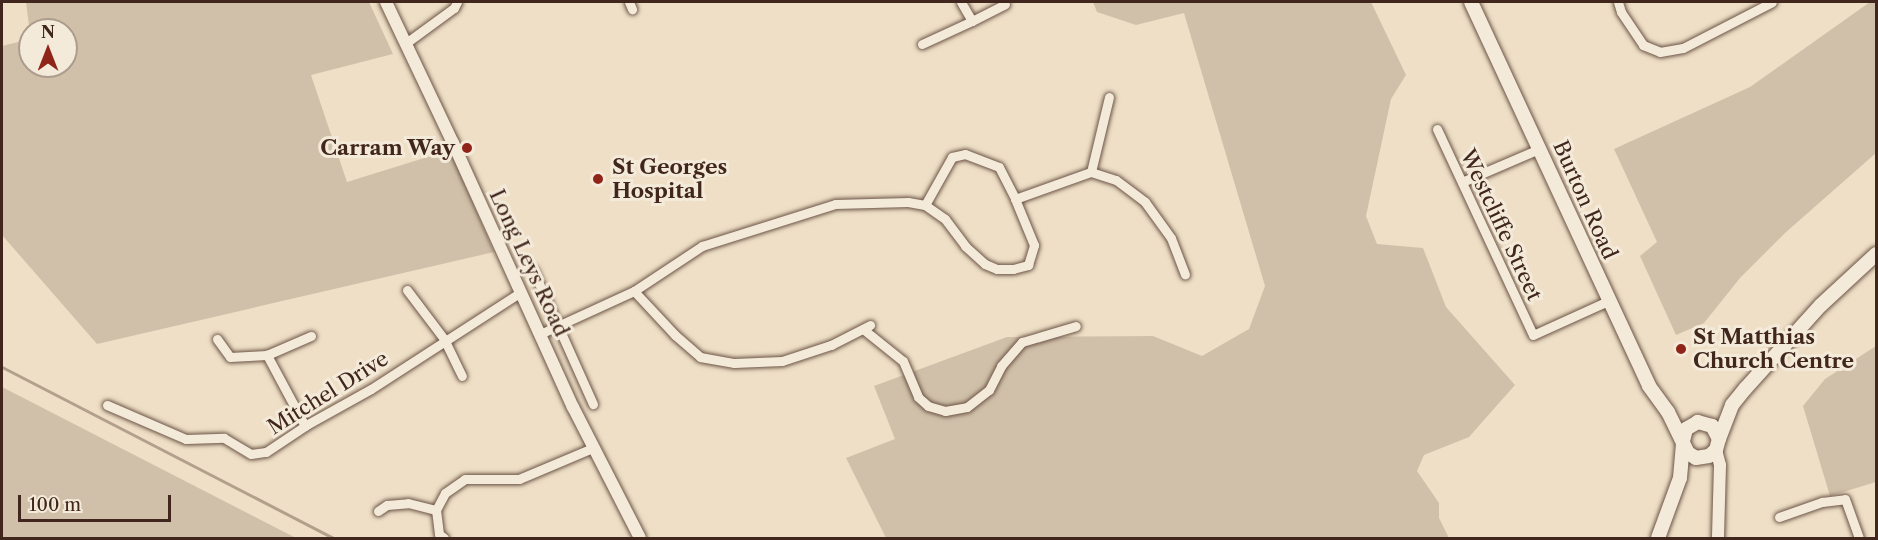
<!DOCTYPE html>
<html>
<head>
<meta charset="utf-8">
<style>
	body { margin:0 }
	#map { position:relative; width:1878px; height:540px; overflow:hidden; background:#eedfc6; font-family:"Libre Caslon Text",serif }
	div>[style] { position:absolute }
	.green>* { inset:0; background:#d0c0a9 }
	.stream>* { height:3px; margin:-1.5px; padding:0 1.5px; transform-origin:1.5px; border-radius:1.5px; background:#b3a08c }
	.roads { filter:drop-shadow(0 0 2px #6c5446) drop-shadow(0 0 2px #6c5446) }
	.minor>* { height:9px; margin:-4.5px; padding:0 4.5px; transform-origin:4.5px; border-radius:4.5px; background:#f4eada }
	.tertiary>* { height:12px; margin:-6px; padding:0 6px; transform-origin:6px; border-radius:6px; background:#f4eada }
	.secondary>* { height:14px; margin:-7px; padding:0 7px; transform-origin:7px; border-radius:7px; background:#f4eada }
	.dots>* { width:16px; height:16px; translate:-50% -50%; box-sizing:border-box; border:3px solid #f4eada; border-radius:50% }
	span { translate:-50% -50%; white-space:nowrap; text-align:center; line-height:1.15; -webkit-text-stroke:6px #f4eada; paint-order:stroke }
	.poi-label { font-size:21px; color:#40261c; font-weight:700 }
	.right { translate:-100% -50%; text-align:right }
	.left { translate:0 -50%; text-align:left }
	.street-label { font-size:21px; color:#40261c }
	.frame { position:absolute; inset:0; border:3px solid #40261c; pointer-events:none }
	.north { position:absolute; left:18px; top:18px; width:60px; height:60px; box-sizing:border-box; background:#f4eada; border:2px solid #ac9c8e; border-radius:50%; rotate:0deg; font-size:16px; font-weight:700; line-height:24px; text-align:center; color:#40261c }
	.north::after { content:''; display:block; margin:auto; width:21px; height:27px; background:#8f2418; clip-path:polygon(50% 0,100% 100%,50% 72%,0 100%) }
	.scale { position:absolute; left:18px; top:495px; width:153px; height:27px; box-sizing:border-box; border:3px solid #40261c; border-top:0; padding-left:8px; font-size:18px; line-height:21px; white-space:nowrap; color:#40261c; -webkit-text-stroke:4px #f4eada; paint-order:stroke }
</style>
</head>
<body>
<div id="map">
	<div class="green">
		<i style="clip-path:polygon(26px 2px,369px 2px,393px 54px,311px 75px,347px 182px,450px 150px,494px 252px,97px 344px,2px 235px,2px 46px,30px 39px,30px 66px,66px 66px,66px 30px,30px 30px,30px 34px)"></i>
		<i style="clip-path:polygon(1093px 2px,1371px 2px,1406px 75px,1391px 99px,1366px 216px,1377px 244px,1423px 248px,1446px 307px,1515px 385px,1469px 437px,1424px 455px,1417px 471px,1439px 503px,1439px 518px,1449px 538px,886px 538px,846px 458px,895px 439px,874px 386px,1007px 337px,1153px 336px,1202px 356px,1249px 329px,1265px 286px,1184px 13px,1136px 25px,1097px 12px)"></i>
		<i style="clip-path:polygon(1870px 2px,1876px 2px,1876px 153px,1785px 233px,1740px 278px,1704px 323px,1676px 335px,1640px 256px,1657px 242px,1614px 149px,1750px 87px)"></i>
		<i style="clip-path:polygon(1876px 346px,1876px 482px,1830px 496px,1803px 406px,1825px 379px)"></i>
		<i style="clip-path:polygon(2px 387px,296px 538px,2px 538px)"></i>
	</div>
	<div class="stream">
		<i style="left:2px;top:367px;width:373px;rotate:27.3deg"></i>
	</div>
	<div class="roads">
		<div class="minor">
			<i style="left:629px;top:2px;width:8px;rotate:67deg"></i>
			<i style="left:961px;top:2px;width:22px;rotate:60deg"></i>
			<i style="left:972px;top:21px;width:37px;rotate:-27deg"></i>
			<i style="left:1618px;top:2px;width:10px;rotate:73deg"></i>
			<i style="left:1621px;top:12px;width:40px;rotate:56deg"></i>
			<i style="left:1643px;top:45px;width:18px;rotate:22deg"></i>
			<i style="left:1660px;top:52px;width:23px;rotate:-10deg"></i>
			<i style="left:1683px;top:48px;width:100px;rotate:-27.3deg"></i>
			<i style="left:406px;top:43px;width:59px;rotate:-36.1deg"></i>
			<i style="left:454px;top:8px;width:7px;rotate:-63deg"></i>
			<i style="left:922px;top:44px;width:55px;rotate:-24.7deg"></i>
			<i style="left:1437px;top:129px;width:227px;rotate:65deg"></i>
			<i style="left:1533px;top:335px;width:82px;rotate:-24.4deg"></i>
			<i style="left:1091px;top:172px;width:26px;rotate:18deg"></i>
			<i style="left:1116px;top:180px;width:36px;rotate:37deg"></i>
			<i style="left:1145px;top:202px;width:44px;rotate:54.2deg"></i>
			<i style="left:1171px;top:238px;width:39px;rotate:69deg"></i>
			<i style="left:1462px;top:182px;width:84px;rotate:-23.2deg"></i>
			<i style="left:925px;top:205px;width:24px;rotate:35deg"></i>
			<i style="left:945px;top:219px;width:34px;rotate:53deg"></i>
			<i style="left:965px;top:246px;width:27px;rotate:42deg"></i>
			<i style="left:985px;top:264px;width:13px;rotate:23deg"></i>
			<i style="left:997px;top:269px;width:16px"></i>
			<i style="left:1013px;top:269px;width:16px;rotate:-15deg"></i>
			<i style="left:1028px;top:265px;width:21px;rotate:-73deg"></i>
			<i style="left:1034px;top:245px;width:50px;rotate:-112.4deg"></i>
			<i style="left:533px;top:270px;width:147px;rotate:65.9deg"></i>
			<i style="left:407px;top:290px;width:61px;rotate:52.9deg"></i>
			<i style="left:444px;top:339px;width:41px;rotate:64.1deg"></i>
			<i style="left:634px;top:291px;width:60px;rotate:47deg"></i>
			<i style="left:675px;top:335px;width:33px;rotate:41deg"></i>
			<i style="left:700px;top:357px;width:35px;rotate:10deg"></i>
			<i style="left:734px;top:363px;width:48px;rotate:-2.4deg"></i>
			<i style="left:782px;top:361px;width:52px;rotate:-18.1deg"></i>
			<i style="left:831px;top:345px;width:44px;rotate:-27.1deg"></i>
			<i style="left:863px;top:329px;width:51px;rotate:38.7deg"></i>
			<i style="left:903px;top:361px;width:39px;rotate:67deg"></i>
			<i style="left:918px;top:397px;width:13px;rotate:42deg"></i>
			<i style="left:928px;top:406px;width:18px;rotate:16deg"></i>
			<i style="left:945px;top:411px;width:22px;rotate:-10deg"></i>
			<i style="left:967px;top:407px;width:28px;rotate:-38deg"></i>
			<i style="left:989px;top:390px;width:27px;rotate:-63deg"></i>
			<i style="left:1001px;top:366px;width:32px;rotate:-49deg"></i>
			<i style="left:1022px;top:342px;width:56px;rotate:-16.5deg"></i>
			<i style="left:540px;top:334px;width:103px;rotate:-24.6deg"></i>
			<i style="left:634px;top:291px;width:82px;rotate:-33.5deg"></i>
			<i style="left:702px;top:246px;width:139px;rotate:-17.5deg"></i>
			<i style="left:835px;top:204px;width:73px;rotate:-1.6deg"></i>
			<i style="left:908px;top:202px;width:17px;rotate:10deg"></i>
			<i style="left:925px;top:205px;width:55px;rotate:-60.6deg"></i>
			<i style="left:952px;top:157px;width:13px;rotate:-13deg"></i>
			<i style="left:965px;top:154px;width:36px;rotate:21deg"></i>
			<i style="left:999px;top:167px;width:36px;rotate:63deg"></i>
			<i style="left:1015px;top:199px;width:81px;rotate:-19.6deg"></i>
			<i style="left:1091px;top:172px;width:77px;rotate:-76.5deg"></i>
			<i style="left:217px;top:339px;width:22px;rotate:54deg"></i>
			<i style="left:230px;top:357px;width:37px;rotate:-3deg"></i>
			<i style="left:107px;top:405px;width:86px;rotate:23.3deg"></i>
			<i style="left:186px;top:439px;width:38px;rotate:-2deg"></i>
			<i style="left:224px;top:438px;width:31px;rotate:31deg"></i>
			<i style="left:251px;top:454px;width:15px;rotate:-8deg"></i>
			<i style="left:266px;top:452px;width:50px;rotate:-33.7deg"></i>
			<i style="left:308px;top:424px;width:72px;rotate:-29.1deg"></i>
			<i style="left:371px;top:389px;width:179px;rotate:-32.9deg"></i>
			<i style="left:305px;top:426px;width:81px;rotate:-118.2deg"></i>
			<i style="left:267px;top:355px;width:48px;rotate:-23.4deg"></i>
			<i style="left:378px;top:511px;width:11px;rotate:-34deg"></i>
			<i style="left:387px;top:505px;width:21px;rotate:-5deg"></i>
			<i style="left:408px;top:503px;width:29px;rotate:14deg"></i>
			<i style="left:1779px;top:517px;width:46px;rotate:-19.2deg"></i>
			<i style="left:1822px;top:502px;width:23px;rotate:-7deg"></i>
			<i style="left:1845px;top:499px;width:41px;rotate:70.3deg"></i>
			<i style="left:444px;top:538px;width:6px;rotate:-141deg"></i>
			<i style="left:439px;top:534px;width:24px;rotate:-97deg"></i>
			<i style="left:436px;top:510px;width:19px;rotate:-62deg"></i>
			<i style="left:445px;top:493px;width:24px;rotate:-35deg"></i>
			<i style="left:465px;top:479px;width:54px"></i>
			<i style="left:519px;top:479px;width:82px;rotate:-22.8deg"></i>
		</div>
		<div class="tertiary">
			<i style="left:386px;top:2px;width:156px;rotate:64.6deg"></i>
			<i style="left:453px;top:143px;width:290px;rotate:65.6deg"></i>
			<i style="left:573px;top:407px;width:147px;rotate:62.9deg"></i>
			<i style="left:1716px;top:450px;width:16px;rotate:75deg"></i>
			<i style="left:1720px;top:465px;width:73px;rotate:91.6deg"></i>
		</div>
		<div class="secondary">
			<i style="left:1471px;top:2px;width:423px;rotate:65.1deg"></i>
			<i style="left:1649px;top:386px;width:32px;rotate:54deg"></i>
			<i style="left:1668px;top:412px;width:46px;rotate:64deg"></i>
			<i style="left:1688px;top:453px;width:9px;rotate:32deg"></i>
			<i style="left:1696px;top:458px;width:13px;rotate:-9deg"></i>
			<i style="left:1709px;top:456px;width:9px;rotate:-41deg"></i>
			<i style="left:1716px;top:450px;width:11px;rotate:-75deg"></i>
			<i style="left:1719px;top:439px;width:15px;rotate:-118deg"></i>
			<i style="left:1712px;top:426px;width:15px;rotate:-164deg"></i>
			<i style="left:1698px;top:422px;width:14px;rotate:150deg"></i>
			<i style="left:1686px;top:429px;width:12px;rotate:104deg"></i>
			<i style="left:1719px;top:439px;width:36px;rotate:-69deg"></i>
			<i style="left:1732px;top:405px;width:21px;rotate:-51deg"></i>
			<i style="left:1745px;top:389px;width:113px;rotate:-47.9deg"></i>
			<i style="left:1821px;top:305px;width:75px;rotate:-42.8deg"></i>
			<i style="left:1658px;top:538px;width:64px;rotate:-69.9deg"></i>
			<i style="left:1680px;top:478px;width:33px;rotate:-85deg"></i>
		</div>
	</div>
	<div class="dots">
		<i style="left:467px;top:148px;background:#8f2418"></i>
		<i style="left:598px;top:179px;background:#8f2418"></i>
		<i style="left:1681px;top:349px;background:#8f2418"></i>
	</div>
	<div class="poi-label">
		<span class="right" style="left:455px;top:148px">Carram Way</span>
		<span class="left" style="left:612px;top:179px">St Georges<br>Hospital</span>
		<span class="left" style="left:1693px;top:349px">St Matthias<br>Church Centre</span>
	</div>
	<div class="street-label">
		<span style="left:1585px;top:200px;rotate:66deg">Burton Road</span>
		<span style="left:1501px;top:225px;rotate:65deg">Westcliffe Street</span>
		<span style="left:529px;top:263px;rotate:65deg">Long Leys Road</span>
		<span style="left:328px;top:393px;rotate:-32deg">Mitchel Drive</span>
	</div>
	<div class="frame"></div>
	<div class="north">N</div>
	<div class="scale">100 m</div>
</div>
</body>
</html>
